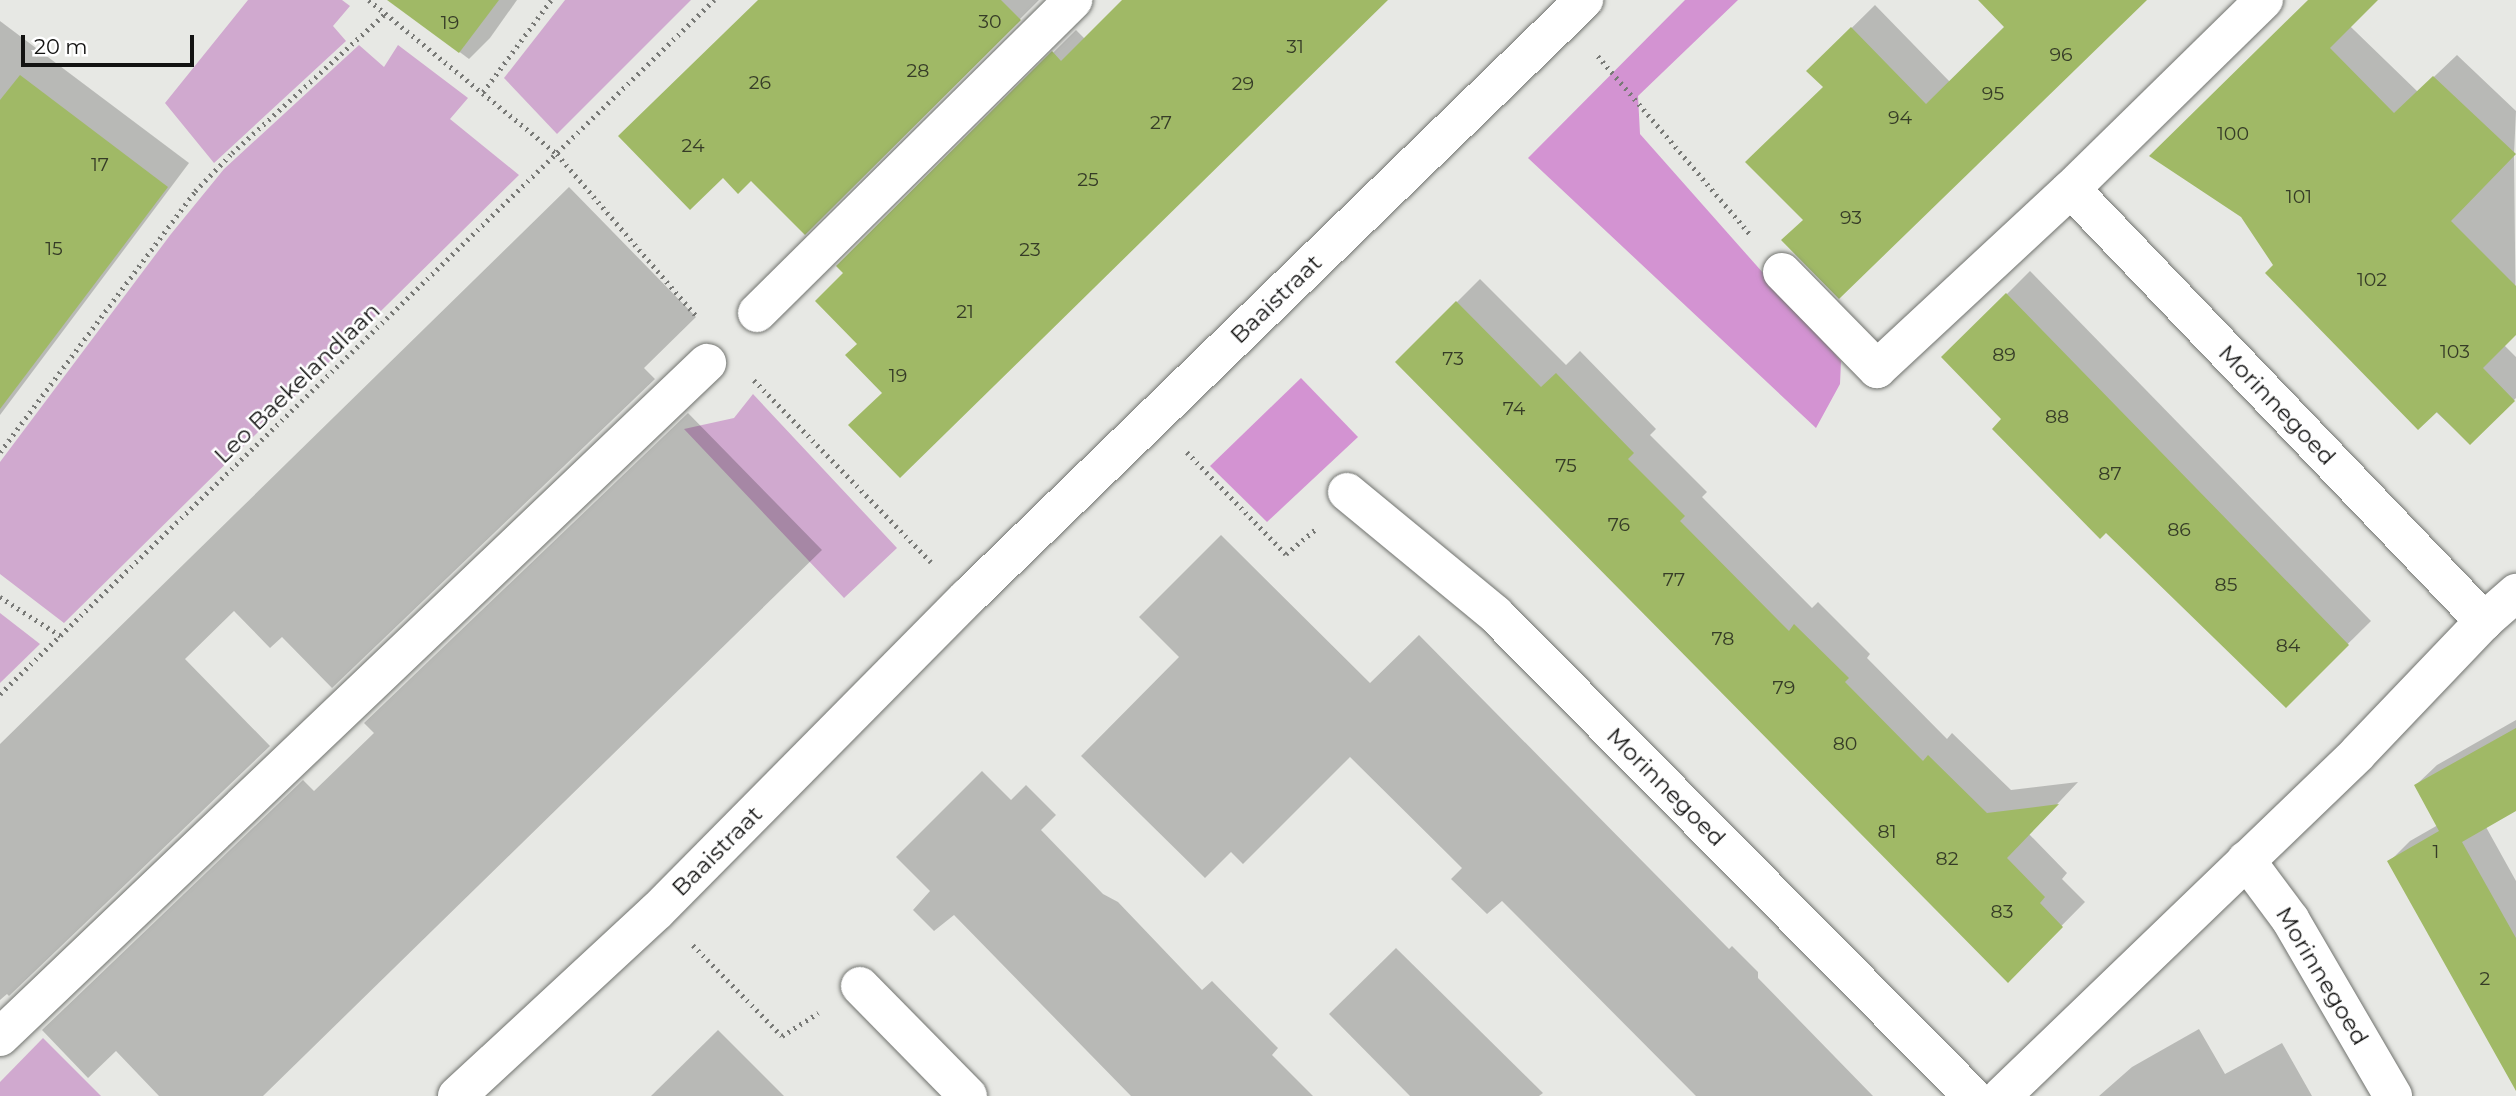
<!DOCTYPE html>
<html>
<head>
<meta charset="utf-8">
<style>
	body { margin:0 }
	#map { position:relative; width:2516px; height:1096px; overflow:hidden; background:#e7e8e4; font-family:Montserrat,sans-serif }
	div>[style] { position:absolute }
	.green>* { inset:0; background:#d0a9cf }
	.forest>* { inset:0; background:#d393d2 }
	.shadow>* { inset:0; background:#0003 }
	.building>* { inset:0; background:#a0b966 }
	.path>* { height:4.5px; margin-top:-2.25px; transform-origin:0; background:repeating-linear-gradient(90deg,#787976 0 2px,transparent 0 7px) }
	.roads { filter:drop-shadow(0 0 2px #71736f) drop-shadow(0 0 2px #71736f) }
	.minor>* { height:38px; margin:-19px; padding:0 19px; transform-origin:19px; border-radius:19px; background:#fff }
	span { translate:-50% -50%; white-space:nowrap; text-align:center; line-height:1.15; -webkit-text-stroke:5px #fff; paint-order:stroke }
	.number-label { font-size:19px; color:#363c27 }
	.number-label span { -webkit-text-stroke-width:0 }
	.street-label { font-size:23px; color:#131312 }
	.scale { position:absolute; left:21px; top:35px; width:173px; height:32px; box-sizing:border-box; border:4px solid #131312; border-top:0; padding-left:9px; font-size:21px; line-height:24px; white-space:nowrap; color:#131312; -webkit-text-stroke:5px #fff; paint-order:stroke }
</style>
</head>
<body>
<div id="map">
	<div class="green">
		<i style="clip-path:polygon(248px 0,342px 0,350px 6px,333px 26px,346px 41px,214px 163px,165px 103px)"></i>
		<i style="clip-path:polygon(565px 0,691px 0,557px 134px,504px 78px)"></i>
		<i style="clip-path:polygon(359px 45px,384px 67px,398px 45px,468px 98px,450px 119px,519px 175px,64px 623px,0 574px,0 462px,171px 234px,224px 169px)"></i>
		<i style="clip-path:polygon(753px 394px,897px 548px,844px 598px,684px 429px,734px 418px)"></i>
		<i style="clip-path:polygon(0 613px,40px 644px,0 683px)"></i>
		<i style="clip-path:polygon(43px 1038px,101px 1096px,0 1096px,0 1082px)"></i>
	</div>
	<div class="forest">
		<i style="clip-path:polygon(1685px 0,1738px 0,1638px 96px,1640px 134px,1841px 361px,1840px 384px,1816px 428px,1528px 158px)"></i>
		<i style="clip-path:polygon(1301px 378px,1358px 437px,1267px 522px,1210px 466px)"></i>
	</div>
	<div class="shadow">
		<i style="clip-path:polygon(396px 0,517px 0,490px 38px,469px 59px,405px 11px)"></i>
		<i style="clip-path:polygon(759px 0,1039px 0,805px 233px)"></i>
		<i style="clip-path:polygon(1125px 0,1386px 0,884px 392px,859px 344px,845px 273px,838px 266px,1076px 30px,1085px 39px)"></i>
		<i style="clip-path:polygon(1998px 0,2146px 0,1804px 219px,1825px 87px,1808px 71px,1875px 5px,1950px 82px,2006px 27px)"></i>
		<i style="clip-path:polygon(2323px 0,2418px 92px,2457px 55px,2516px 111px,2514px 155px,2516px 333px,2504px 345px,2516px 357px,2516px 398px,2470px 443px,2275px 265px)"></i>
		<i style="clip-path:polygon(0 21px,189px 163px,0 415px)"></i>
		<i style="clip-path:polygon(569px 187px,696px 317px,644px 368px,655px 379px,332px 688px,282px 637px,270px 648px,234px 611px,185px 659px,270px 746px,9px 996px,7px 994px,0 1000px,0 744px)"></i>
		<i style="clip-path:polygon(2030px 271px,2371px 621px,2286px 705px,1944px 357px)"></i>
		<i style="clip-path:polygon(1480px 279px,1566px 365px,1580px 351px,1656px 429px,1650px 435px,1707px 492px,1702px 497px,1812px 608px,1818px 602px,1870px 654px,1867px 658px,1947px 739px,1952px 733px,2011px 790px,2078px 782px,2029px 834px,2067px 873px,2062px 879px,2085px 902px,2008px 980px,1397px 362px)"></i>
		<i style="clip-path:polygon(688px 413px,822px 550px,263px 1096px,159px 1096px,116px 1051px,88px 1078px,42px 1030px,303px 780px,314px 791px,374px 733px,364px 723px)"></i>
		<i style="clip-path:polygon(1221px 535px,1370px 683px,1419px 635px,1729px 949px,1732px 946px,1758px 972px,1758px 978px,1873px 1096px,1696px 1096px,1502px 901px,1487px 914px,1451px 879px,1462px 868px,1350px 757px,1243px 864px,1231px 852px,1205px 878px,1081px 756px,1179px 657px,1139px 617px)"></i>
		<i style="clip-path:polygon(2516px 720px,2516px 803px,2486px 827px,2516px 881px,2516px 1086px,2389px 862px,2410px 841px,2438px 825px,2416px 785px,2437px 765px)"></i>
		<i style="clip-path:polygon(982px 771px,1011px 800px,1026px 785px,1056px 815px,1041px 830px,1103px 894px,1118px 902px,1202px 990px,1212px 981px,1278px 1048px,1272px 1055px,1313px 1096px,1131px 1096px,954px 915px,934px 931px,913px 910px,930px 891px,896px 857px)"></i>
		<i style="clip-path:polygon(1396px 948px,1543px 1093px,1539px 1096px,1410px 1096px,1329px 1014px)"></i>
		<i style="clip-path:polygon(2199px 1029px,2225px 1074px,2282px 1043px,2312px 1096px,2099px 1096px,2132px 1067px)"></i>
		<i style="clip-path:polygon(718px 1030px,784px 1096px,651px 1096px)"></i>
	</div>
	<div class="building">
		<i style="clip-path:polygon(387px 0,499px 0,459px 53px)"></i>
		<i style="clip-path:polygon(758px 0,1001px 0,1021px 20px,805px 235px,751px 181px,738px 194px,723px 178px,690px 210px,618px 136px)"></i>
		<i style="clip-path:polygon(1122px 0,1388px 0,900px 478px,848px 425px,882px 393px,845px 355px,857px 344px,815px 301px,843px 273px,836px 266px,1052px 51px,1061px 61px)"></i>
		<i style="clip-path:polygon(1978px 0,2147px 0,1839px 299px,1781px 240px,1803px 220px,1745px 162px,1823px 87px,1806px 71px,1851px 27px,1926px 104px,2004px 27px)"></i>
		<i style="clip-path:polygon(2308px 0,2378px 0,2330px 48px,2394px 113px,2433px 76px,2516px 154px,2451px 221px,2516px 286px,2516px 335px,2483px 368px,2515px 401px,2470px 445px,2437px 412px,2418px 430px,2265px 273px,2273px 265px,2241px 217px,2149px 156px)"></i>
		<i style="clip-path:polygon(20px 75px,168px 187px,0 409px,0 100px)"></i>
		<i style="clip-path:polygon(2006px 293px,2349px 645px,2286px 708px,2106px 533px,2100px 539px,1992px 429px,2001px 419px,1941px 357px)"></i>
		<i style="clip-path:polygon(1456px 301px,1541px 387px,1556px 373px,1634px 453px,1628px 459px,1685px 516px,1680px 521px,1789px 631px,1794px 624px,1849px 678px,1845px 682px,1923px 761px,1928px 755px,1987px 813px,2059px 804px,2007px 858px,2045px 897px,2040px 903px,2063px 927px,2008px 983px,1395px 362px)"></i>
		<i style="clip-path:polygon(2516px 728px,2516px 811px,2462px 842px,2516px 938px,2516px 1091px,2387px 861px,2439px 831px,2414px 785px)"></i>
	</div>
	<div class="path">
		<i style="left:369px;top:0;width:243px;rotate:39.3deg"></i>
		<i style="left:557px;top:154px;width:215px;rotate:49.3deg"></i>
		<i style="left:1598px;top:56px;width:235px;rotate:49.5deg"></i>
		<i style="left:483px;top:92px;width:114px;rotate:-53.5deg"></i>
		<i style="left:754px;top:380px;width:254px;rotate:45.8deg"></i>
		<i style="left:0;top:452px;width:326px;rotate:-53.2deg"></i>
		<i style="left:195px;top:191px;width:53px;rotate:-45.8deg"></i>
		<i style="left:232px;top:153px;width:208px;rotate:-42.3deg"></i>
		<i style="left:1187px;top:452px;width:142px;rotate:45.9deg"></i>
		<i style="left:1286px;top:554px;width:38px;rotate:-40deg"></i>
		<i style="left:0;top:597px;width:72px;rotate:32.6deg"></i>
		<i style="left:0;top:694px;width:996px;rotate:-44.19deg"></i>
		<i style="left:693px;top:945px;width:127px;rotate:45.6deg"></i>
		<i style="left:782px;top:1036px;width:43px;rotate:-32.6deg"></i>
	</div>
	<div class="roads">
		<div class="minor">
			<i style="left:2071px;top:189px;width:598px;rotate:46.29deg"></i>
			<i style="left:1782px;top:272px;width:136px;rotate:45.6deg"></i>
			<i style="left:1877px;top:369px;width:265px;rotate:-42.9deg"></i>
			<i style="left:2071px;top:189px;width:270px;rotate:-44.4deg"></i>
			<i style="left:757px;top:313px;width:445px;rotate:-44.7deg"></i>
			<i style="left:1347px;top:492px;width:192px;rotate:39.5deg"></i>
			<i style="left:1495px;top:614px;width:678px;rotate:45.3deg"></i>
			<i style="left:2246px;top:860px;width:74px;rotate:53.3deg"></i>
			<i style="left:2290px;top:919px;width:205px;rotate:59.8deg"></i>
			<i style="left:860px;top:986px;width:154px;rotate:45.5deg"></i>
			<i style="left:0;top:1037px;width:977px;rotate:-43.63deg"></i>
			<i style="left:457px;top:1096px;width:272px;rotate:-42.8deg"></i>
			<i style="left:657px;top:911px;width:442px;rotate:-45.3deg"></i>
			<i style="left:968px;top:597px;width:858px;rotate:-44.1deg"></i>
			<i style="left:2002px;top:1096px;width:494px;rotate:-43.9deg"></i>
			<i style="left:2358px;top:753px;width:182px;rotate:-46.3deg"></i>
			<i style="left:2484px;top:621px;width:43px;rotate:-41.2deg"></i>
		</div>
	</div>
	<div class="number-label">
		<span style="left:990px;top:22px">30</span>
		<span style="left:450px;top:23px">19</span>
		<span style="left:1295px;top:47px">31</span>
		<span style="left:2061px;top:55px">96</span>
		<span style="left:918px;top:71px">28</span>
		<span style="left:760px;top:83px">26</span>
		<span style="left:1243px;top:84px">29</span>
		<span style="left:1993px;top:94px">95</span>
		<span style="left:1900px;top:118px">94</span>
		<span style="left:1161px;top:123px">27</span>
		<span style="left:2233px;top:134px">100</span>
		<span style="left:693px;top:146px">24</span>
		<span style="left:100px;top:165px">17</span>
		<span style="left:1088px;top:180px">25</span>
		<span style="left:2299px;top:197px">101</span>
		<span style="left:1851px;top:218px">93</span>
		<span style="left:54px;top:249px">15</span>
		<span style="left:1030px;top:250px">23</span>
		<span style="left:2372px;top:280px">102</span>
		<span style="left:965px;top:312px">21</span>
		<span style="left:2455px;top:352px">103</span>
		<span style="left:2004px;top:355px">89</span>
		<span style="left:1453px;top:359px">73</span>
		<span style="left:898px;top:376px">19</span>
		<span style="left:1514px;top:409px">74</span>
		<span style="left:2057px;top:417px">88</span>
		<span style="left:1566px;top:466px">75</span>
		<span style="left:2110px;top:474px">87</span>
		<span style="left:1619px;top:525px">76</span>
		<span style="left:2179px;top:530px">86</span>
		<span style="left:1674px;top:580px">77</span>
		<span style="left:2226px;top:585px">85</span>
		<span style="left:1723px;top:639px">78</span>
		<span style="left:2288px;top:646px">84</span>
		<span style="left:1784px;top:688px">79</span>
		<span style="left:1845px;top:744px">80</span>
		<span style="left:1887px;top:832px">81</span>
		<span style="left:2436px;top:852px">1</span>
		<span style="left:1947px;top:859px">82</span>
		<span style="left:2002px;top:912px">83</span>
		<span style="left:2485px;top:979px">2</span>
	</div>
	<div class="street-label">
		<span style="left:1276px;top:299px;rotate:-44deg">Baaistraat</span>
		<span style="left:297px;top:383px;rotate:-44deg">Leo Baekelandlaan</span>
		<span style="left:2277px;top:405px;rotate:46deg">Morinnegoed</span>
		<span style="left:1666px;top:787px;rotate:45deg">Morinnegoed</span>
		<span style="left:717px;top:851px;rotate:-45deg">Baaistraat</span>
		<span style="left:2322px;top:976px;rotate:59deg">Morinnegoed</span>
	</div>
	<div class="scale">20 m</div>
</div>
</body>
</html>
